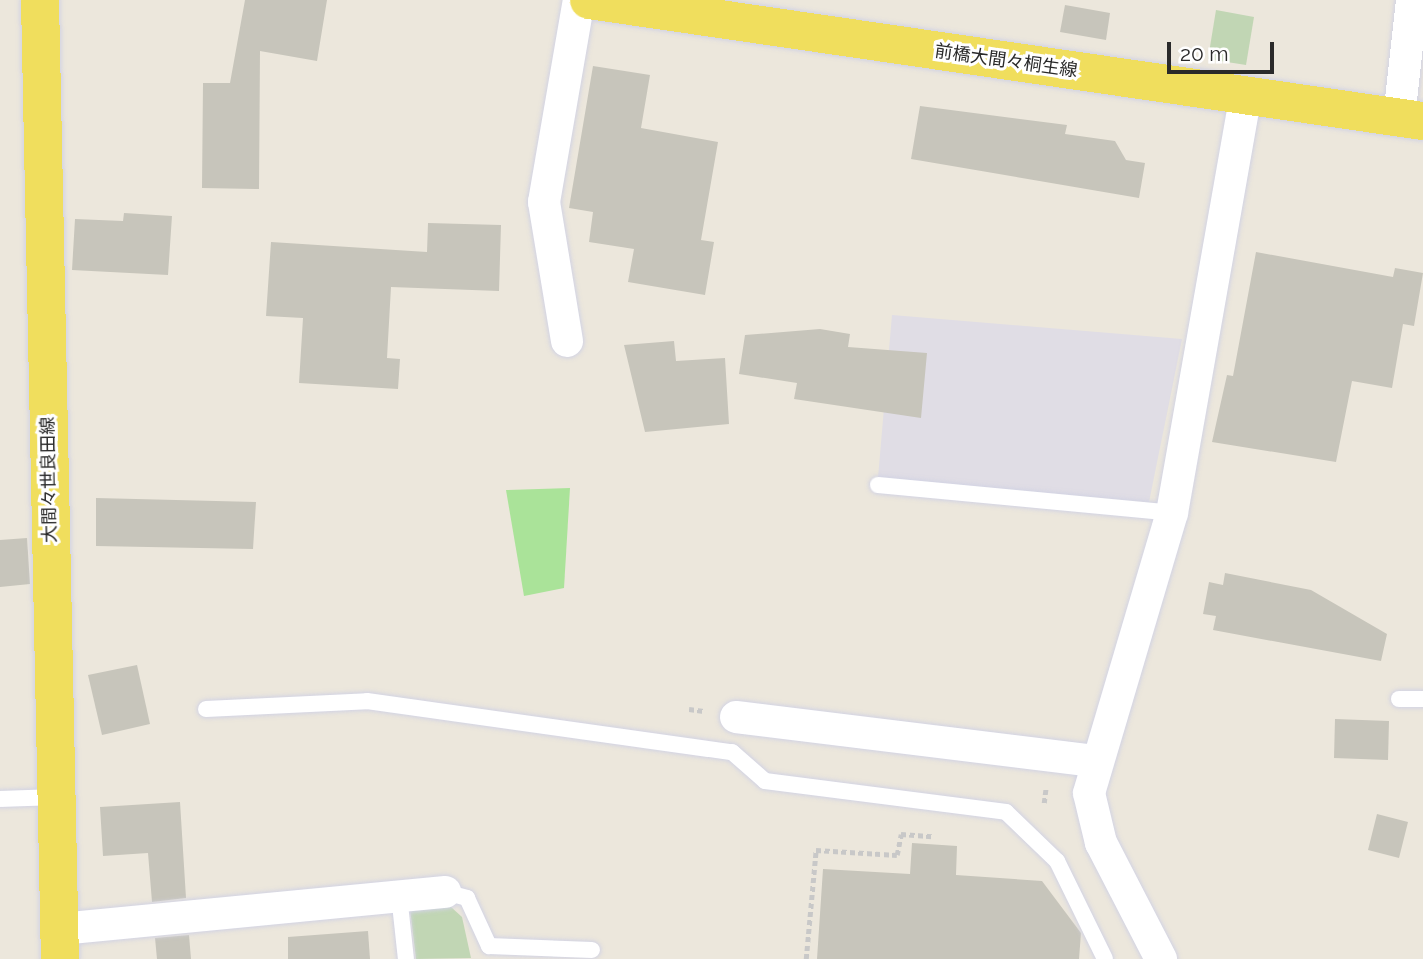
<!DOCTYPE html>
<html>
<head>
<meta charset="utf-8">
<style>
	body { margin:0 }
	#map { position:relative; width:1423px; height:959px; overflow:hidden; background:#ece7dc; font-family:Raleway,"Noto Sans JP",sans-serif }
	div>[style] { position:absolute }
	.industrial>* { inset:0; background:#e0dde5 }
	.green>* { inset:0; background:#aae399 }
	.cemetery>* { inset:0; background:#c1d6b4 }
	.building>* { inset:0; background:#c7c5bb }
	.path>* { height:4.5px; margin-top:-2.25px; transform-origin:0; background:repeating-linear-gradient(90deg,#c8c8c8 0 5px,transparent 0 8.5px) }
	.roads { filter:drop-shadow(0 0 2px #d2d3e3) drop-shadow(0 0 2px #d2d3e3) }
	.service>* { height:16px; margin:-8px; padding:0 8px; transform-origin:8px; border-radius:8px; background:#fff }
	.minor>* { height:32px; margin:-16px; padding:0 16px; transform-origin:16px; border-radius:16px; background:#fff }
	.primary>* { height:38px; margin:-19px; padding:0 19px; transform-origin:19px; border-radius:19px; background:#f0de5d }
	span { translate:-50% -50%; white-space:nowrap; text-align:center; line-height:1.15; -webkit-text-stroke:6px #fff; paint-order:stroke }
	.street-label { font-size:18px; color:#2a2a2a }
	.scale { position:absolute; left:1167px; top:42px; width:107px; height:32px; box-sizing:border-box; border:4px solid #2a2a2a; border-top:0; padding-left:9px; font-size:21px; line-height:24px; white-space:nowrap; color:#2a2a2a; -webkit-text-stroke:5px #fff; paint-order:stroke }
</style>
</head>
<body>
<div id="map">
	<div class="industrial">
		<i style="clip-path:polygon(892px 315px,1182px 339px,1149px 502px,878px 478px)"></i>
	</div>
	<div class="green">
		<i style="clip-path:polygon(570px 488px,564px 588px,524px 596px,506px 490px)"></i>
	</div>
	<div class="cemetery">
		<i style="clip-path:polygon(1216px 10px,1254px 17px,1246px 65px,1208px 59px)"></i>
		<i style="clip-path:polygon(451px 907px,462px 917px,471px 958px,416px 959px,410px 909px)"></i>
	</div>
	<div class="building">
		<i style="clip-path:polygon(245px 0,327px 0,317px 61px,260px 51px,259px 189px,202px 188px,203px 83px,230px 83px)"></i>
		<i style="clip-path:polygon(1065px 5px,1110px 13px,1106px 40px,1060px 32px)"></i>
		<i style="clip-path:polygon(593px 66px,650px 75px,641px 128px,718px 142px,701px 240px,714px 242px,705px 295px,628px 282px,634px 249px,589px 242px,593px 212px,569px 208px)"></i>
		<i style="clip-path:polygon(920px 106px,1067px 125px,1065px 134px,1115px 141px,1126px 160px,1145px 163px,1139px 198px,911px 159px)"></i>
		<i style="clip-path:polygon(124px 213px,172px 216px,168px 275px,72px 270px,75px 219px,123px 221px)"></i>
		<i style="clip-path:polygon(428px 223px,501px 225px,499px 291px,391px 287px,387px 358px,400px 359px,398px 389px,299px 383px,303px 318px,266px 316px,271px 242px,427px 252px)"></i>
		<i style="clip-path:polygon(1256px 252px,1393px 277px,1395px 268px,1423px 273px,1414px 326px,1403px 324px,1392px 388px,1352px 381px,1336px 462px,1212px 442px,1227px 375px,1233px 376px)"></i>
		<i style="clip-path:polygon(820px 329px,850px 334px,848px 347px,927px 353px,921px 418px,794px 399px,797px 383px,739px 374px,745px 335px)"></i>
		<i style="clip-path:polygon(674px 341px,676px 361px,725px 358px,729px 424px,645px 432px,624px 345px)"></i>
		<i style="clip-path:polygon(96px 498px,256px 502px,253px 549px,96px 546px)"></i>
		<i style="clip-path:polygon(27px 538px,30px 584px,0 587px,0 540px)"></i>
		<i style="clip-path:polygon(1225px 573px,1311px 590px,1387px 634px,1381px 661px,1213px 630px,1216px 616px,1203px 614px,1209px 582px,1223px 585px)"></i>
		<i style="clip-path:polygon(137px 665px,150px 724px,102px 735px,88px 675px)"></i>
		<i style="clip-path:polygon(1335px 719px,1389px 721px,1388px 760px,1334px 758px)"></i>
		<i style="clip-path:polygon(180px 802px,186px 898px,152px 902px,148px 853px,103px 856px,100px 807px)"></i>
		<i style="clip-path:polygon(1377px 814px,1408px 822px,1399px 858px,1368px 850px)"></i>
		<i style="clip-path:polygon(912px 843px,957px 846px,956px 875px,1042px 881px,1081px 933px,1079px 959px,817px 959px,823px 869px,910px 874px)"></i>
		<i style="clip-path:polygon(368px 931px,370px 959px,288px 959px,288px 937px)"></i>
		<i style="clip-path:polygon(189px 935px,191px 959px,157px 959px,155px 938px)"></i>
	</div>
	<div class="path">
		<i style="left:689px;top:709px;width:15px;rotate:8deg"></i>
		<i style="left:1044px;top:803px;width:16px;rotate:-83deg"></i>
		<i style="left:806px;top:959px;width:109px;rotate:-84.8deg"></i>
		<i style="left:816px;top:850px;width:81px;rotate:3.5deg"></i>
		<i style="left:897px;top:855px;width:21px;rotate:-79deg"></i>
		<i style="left:901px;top:834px;width:31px;rotate:4deg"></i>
	</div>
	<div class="roads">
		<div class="service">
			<i style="left:878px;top:485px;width:295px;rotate:5.4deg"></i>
			<i style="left:1399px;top:699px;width:24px"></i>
			<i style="left:206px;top:709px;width:161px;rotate:-2.8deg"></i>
			<i style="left:367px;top:701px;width:369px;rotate:8deg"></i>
			<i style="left:732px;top:752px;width:44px;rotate:41.3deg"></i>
			<i style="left:765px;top:781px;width:243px;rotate:7.3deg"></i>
			<i style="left:1006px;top:812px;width:71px;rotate:43.9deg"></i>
			<i style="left:1057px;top:861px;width:109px;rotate:63.9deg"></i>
			<i style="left:0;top:799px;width:56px;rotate:-2deg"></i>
			<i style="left:445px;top:892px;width:23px;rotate:15deg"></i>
			<i style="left:467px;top:898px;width:53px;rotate:65.4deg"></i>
			<i style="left:489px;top:946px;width:103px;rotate:2.2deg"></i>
			<i style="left:399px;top:895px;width:64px;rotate:83.8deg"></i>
		</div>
		<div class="minor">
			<i style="left:1399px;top:118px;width:119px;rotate:-83.7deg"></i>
			<i style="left:567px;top:341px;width:141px;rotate:-99.4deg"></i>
			<i style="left:544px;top:202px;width:205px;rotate:-80.2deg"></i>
			<i style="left:736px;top:717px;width:361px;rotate:7deg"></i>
			<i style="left:60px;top:929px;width:387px;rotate:-5.5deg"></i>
			<i style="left:1161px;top:959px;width:131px;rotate:-117.3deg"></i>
			<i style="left:1101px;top:843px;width:51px;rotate:-103.5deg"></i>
			<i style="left:1089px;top:793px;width:292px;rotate:-73.5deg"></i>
			<i style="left:1172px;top:513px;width:422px;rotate:-80deg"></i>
		</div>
		<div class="primary">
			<i style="left:40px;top:0;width:959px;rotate:88.81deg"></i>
			<i style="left:589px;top:0;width:843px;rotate:8.26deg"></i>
		</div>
	</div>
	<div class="street-label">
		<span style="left:1006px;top:61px;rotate:8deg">前橋大間々桐生線</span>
		<span style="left:49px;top:480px;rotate:-91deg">大間々世良田線</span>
	</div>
	<div class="scale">20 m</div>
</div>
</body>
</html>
